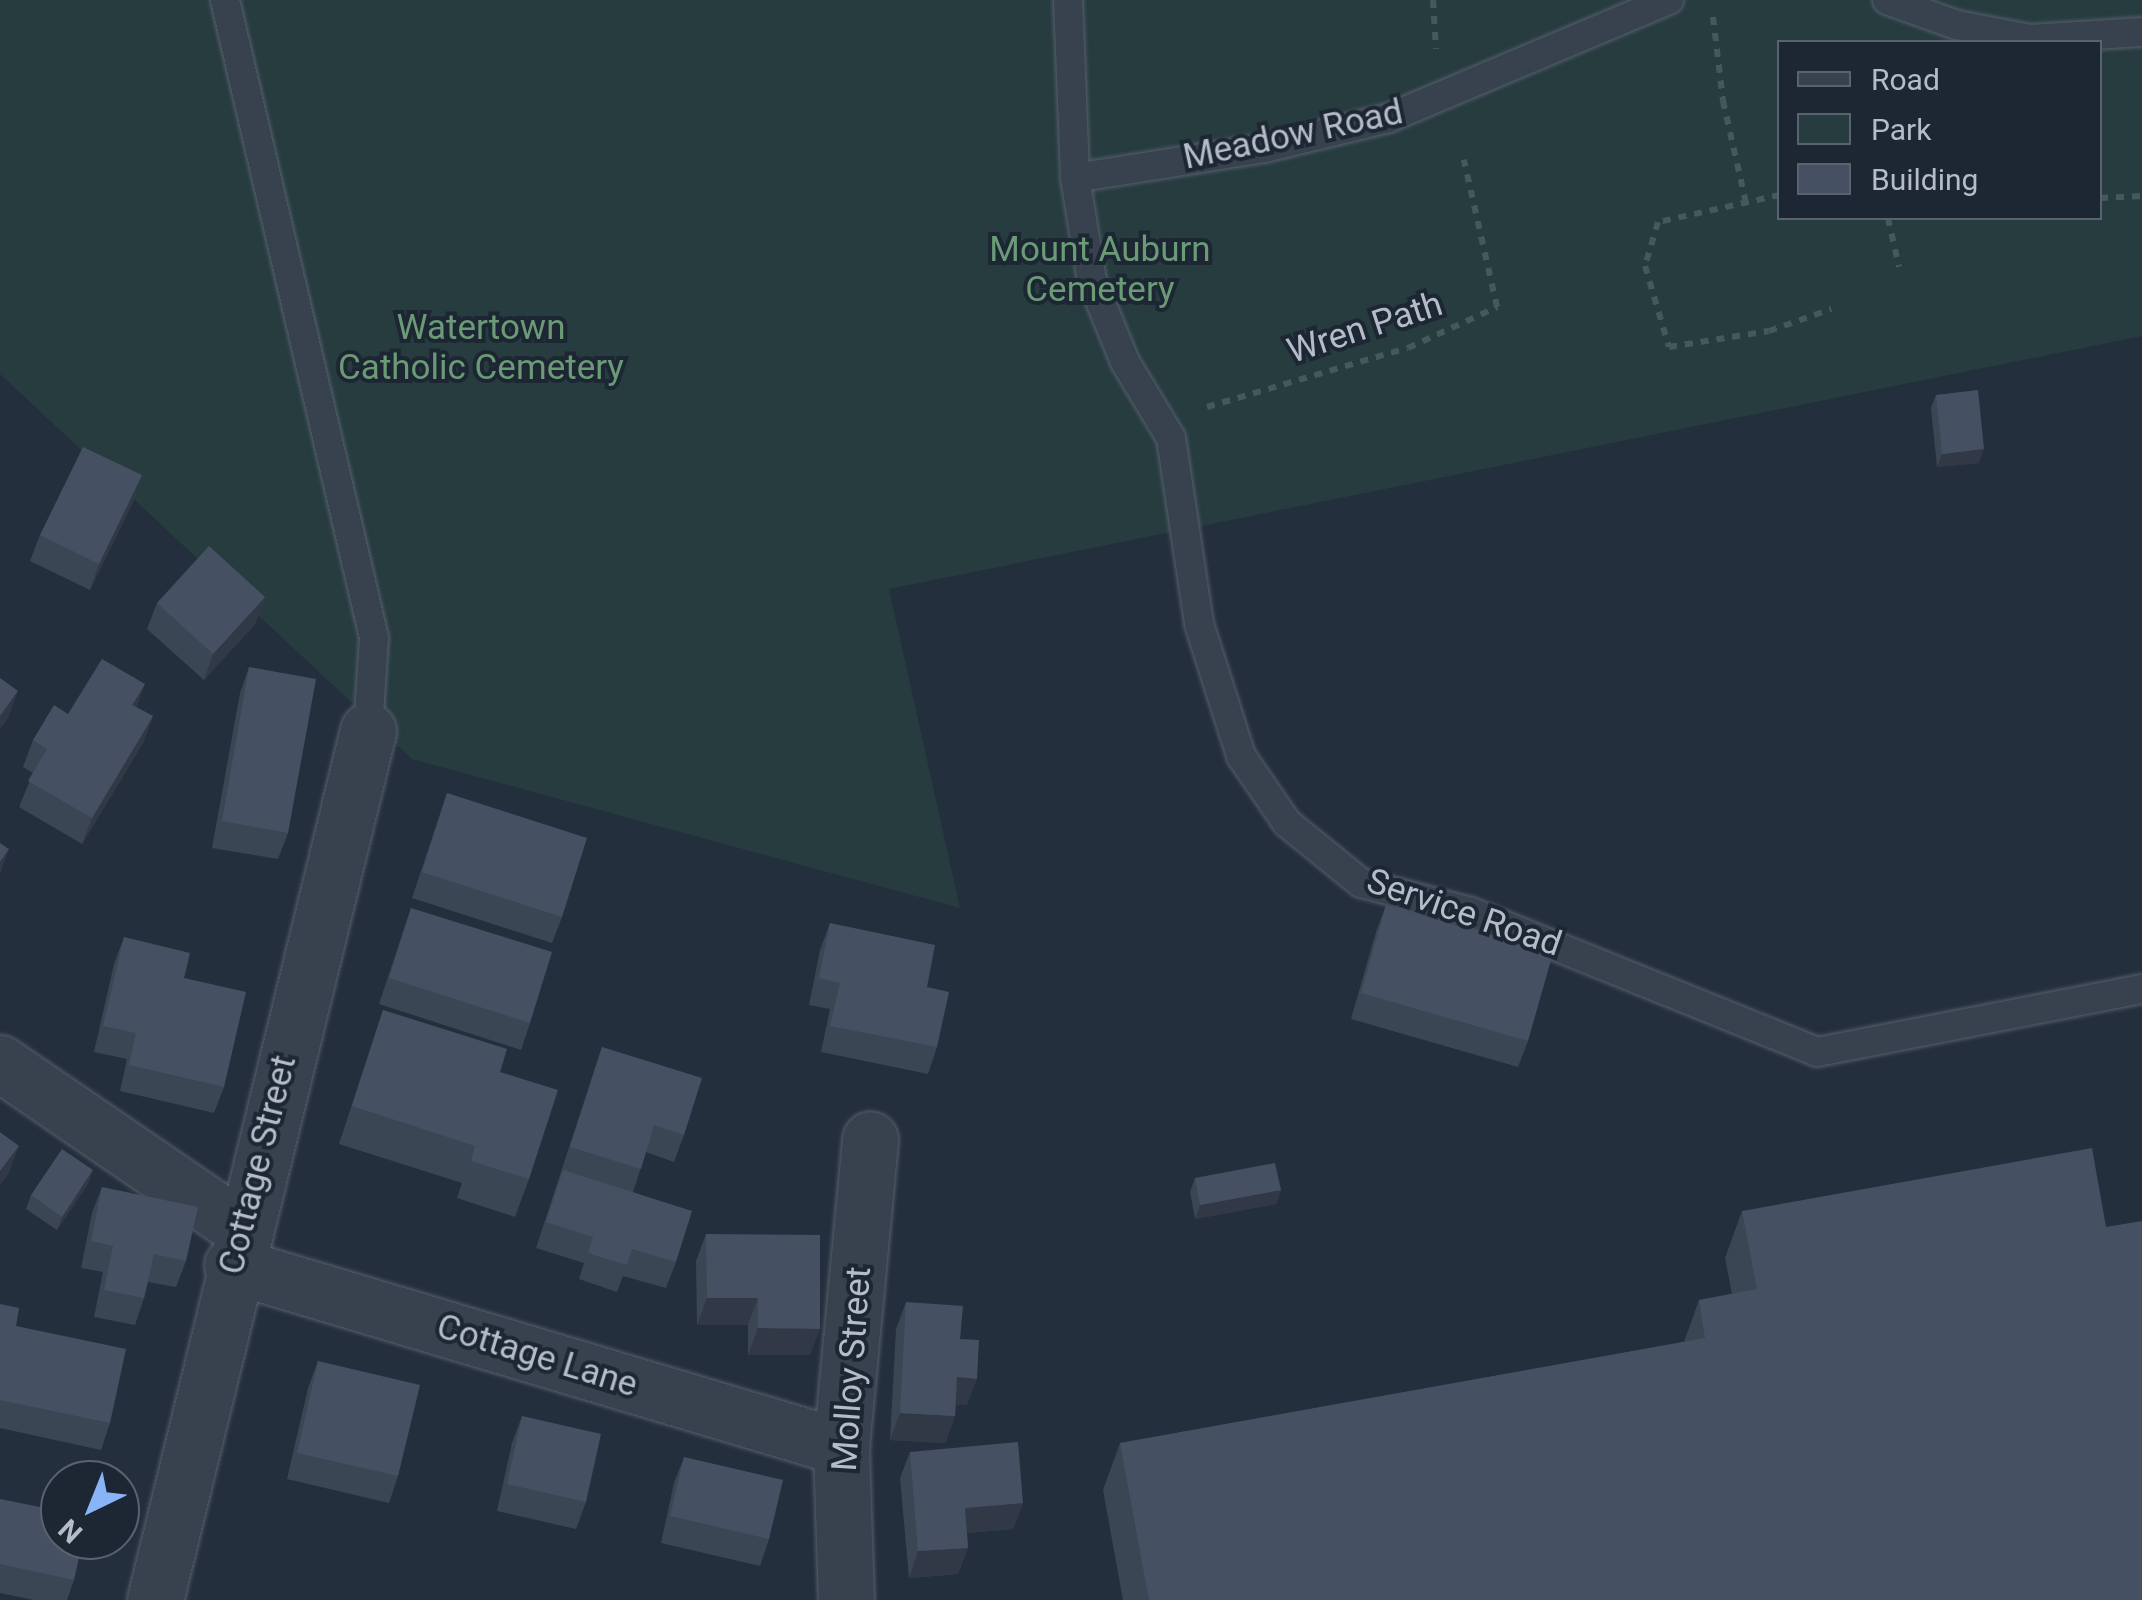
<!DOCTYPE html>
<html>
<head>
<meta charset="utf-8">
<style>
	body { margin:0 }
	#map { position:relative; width:2142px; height:1600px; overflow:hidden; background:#242f3e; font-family:Roboto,sans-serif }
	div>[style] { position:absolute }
	.green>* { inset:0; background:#263c3f }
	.path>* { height:6px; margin-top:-3px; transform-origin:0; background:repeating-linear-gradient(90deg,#44595c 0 8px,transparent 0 16px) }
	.roads { filter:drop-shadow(0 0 2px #565f6c) drop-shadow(0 0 2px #565f6c) }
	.lane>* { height:28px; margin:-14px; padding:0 14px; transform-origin:14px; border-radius:14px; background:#38414e }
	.street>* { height:55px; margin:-27.5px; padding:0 27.5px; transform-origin:27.5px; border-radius:27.5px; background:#38414e }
	.wall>* { inset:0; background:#3b4654 }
	.shaded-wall>* { inset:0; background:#303945 }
	.building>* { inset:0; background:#455162 }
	span { translate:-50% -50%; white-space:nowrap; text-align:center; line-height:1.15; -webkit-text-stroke:8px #1d2633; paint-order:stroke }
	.street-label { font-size:35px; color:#b4bcc9 }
	.park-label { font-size:35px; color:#6b9a76 }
	.legend { position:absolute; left:1777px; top:40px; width:325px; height:180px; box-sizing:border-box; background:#1d2633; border:2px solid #59626f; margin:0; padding:12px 18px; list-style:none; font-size:30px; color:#b4bcc9 }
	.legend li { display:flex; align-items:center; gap:20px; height:50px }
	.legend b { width:50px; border:2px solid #59626f }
	.north { position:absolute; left:40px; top:1460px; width:100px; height:100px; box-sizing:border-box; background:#1d2633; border:2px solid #59626f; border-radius:50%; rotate:223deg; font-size:28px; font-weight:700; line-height:40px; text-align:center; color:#b4bcc9 }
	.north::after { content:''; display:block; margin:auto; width:35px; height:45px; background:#8ab4f8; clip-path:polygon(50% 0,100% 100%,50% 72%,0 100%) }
</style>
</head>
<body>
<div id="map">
	<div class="green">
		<i style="clip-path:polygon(evenodd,0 0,2142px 0,2142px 336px,889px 589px,960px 908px,412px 759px,0 374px,0 0,1780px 42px,2100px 42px,2100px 218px,1780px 218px,1780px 42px)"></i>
	</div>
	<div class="path">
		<i style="left:1433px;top:0;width:49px;rotate:86.5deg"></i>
		<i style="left:1713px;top:17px;width:85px;rotate:83.2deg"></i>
		<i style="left:1723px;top:101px;width:105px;rotate:77.3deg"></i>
		<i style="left:1780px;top:195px;width:125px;rotate:167.5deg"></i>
		<i style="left:1658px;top:222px;width:46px;rotate:106.5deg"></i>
		<i style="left:1645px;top:266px;width:84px;rotate:73.5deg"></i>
		<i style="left:1669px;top:347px;width:101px;rotate:-9.1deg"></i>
		<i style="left:1769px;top:331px;width:66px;rotate:-19.5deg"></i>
		<i style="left:2100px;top:198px;width:42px;rotate:-2.7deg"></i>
		<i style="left:1888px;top:218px;width:50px;rotate:77.3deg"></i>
		<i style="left:1207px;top:407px;width:209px;rotate:-16.4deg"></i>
		<i style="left:1408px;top:348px;width:98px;rotate:-24.7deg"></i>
		<i style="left:1497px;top:307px;width:151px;rotate:-102.7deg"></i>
	</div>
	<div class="roads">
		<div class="lane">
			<i style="left:225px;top:0;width:655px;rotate:76.85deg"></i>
			<i style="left:374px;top:638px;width:93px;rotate:93.7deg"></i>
			<i style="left:1068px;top:0;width:178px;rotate:87.7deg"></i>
			<i style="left:1075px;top:178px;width:104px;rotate:80.6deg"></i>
			<i style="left:1092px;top:281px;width:87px;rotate:67.8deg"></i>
			<i style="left:1125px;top:362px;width:89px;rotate:58.8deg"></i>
			<i style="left:1171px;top:438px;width:188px;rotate:81.4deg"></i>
			<i style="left:1199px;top:624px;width:139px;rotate:72.3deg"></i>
			<i style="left:1241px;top:756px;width:81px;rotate:55.5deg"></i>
			<i style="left:1287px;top:823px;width:95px;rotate:39deg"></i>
			<i style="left:1361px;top:883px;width:114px;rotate:14.8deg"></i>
			<i style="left:1471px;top:912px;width:373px;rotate:22deg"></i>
			<i style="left:1817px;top:1052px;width:331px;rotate:-11deg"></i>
			<i style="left:1887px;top:0;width:74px;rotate:19.7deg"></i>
			<i style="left:1957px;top:25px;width:75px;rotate:10.7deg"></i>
			<i style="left:2031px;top:39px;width:111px;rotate:-3.6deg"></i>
			<i style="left:1075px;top:178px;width:192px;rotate:-9deg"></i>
			<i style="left:1265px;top:148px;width:128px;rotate:-13.6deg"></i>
			<i style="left:1389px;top:118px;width:304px;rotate:-22.9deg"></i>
		</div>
		<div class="street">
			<i style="left:0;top:1063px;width:292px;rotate:34.4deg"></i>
			<i style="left:232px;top:1265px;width:636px;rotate:16.64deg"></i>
			<i style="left:155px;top:1600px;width:895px;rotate:-76.23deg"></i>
			<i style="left:846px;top:1600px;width:153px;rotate:-91.9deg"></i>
			<i style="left:841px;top:1447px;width:309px;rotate:-84.6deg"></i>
		</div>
	</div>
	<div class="wall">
		<i style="clip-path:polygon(1936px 395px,1979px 463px,1937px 467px,1931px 408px)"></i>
		<i style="clip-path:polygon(142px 475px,133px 502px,90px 590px,30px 561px,40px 535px)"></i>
		<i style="clip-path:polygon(265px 597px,255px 624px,204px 680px,147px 629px,157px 603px)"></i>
		<i style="clip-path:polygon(249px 667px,288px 833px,278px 859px,212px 848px,240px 693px)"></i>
		<i style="clip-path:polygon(145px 684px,136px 707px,153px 716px,143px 743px,82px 844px,19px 807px,33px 773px,23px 767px,33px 740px,68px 714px)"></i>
		<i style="clip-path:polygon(447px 793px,562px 917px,552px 943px,412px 898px)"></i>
		<i style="clip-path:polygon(1386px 905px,1528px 1041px,1518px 1067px,1351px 1019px,1376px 932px)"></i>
		<i style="clip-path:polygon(411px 908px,530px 1023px,521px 1050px,379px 1004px)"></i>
		<i style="clip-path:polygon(830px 923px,927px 987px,937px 1047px,928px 1074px,821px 1052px,830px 1009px,809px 1005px,820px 950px)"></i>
		<i style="clip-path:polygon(124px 937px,184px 978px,224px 1087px,214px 1113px,120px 1091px,127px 1059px,94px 1052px,114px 964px)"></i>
		<i style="clip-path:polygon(383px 1010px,500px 1072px,529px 1179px,515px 1217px,457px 1198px,462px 1183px,339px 1144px)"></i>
		<i style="clip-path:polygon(602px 1047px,684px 1135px,674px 1162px,646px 1152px,633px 1192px,676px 1262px,666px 1288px,623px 1276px,617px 1292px,579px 1279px,584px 1263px,536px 1248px)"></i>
		<i style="clip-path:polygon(1195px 1178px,1281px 1190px,1276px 1204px,1195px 1219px,1190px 1192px)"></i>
		<i style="clip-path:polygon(88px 1184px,57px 1230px,26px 1209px,31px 1195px)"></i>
		<i style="clip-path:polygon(102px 1187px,186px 1261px,176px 1287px,148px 1282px,144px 1298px,135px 1325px,94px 1317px,103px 1272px,81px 1268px,92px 1213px)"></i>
		<i style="clip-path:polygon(1742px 1211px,2106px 1227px,2142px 1600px,1123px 1600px,1103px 1490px,1120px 1443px,1684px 1342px,1699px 1300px,1732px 1294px,1725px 1258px)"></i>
		<i style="clip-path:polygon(706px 1234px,810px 1355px,748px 1355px,748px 1325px,697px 1325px,696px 1261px)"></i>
		<i style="clip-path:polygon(906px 1302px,960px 1339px,967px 1405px,956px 1404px,955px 1416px,945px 1443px,890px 1440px,896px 1329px)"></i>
		<i style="clip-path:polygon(0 1304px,16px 1326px,110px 1423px,101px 1450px,0 1428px)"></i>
		<i style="clip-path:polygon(318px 1361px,398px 1476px,389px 1503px,287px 1479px,308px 1388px)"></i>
		<i style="clip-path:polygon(522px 1416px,586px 1502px,576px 1529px,497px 1511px,512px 1443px)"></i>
		<i style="clip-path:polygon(910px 1452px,1023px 1503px,1013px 1529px,967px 1533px,968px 1548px,958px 1574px,909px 1578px,900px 1478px)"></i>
		<i style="clip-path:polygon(684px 1457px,769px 1539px,760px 1566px,661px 1543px,674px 1483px)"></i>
		<i style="clip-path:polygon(0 1499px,74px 1580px,67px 1600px,34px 1600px,0 1593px)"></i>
	</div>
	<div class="shaded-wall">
		<i style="clip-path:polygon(1984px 449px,1979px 463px,1937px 467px,1942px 454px)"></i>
		<i style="clip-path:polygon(142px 475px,133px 502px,90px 590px,99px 564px)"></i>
		<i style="clip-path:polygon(265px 597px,255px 624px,204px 680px,213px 654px)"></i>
		<i style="clip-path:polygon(145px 684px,135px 711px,132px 705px)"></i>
		<i style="clip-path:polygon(18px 691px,8px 718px,0 729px,0 716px)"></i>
		<i style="clip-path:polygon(153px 716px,143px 743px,82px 844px,92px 818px)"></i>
		<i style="clip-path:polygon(9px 849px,0 874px,0 862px)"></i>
		<i style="clip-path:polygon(19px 1146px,9px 1173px,0 1185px,0 1171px)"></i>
		<i style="clip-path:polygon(93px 1170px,88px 1184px,57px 1230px,62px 1217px)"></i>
		<i style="clip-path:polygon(1281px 1190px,1276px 1204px,1195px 1219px,1200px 1205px)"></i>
		<i style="clip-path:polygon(707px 1298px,758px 1298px,748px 1325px,697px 1325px)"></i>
		<i style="clip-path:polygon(758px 1328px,820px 1329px,810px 1355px,748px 1355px)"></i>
		<i style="clip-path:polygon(957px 1377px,977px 1379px,967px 1405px,948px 1404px)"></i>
		<i style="clip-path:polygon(900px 1413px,955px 1416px,945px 1443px,890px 1440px)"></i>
		<i style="clip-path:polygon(1023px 1503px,1013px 1529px,955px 1534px,965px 1508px)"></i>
		<i style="clip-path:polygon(968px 1548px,958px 1574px,909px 1578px,918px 1551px)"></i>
	</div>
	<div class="building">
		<i style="clip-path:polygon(1978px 390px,1984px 449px,1942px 454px,1936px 395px)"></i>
		<i style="clip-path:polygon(83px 447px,142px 475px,99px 564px,40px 535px)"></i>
		<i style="clip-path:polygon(209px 546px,265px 597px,213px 654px,157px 603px)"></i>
		<i style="clip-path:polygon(102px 659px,145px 684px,132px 705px,153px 716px,92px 818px,28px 781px,47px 749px,33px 740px,54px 705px,68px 714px)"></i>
		<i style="clip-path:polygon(249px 667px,316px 679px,288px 833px,222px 821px)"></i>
		<i style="clip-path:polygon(0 678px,18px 691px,0 716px)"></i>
		<i style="clip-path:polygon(447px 793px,587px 838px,562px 917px,422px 872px)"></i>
		<i style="clip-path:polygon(0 843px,9px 849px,0 862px)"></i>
		<i style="clip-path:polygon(1386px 905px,1553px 953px,1528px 1041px,1361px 993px)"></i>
		<i style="clip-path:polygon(411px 908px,552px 952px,530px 1023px,389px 978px)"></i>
		<i style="clip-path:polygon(830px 923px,935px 945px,927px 987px,949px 992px,937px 1047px,830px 1026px,840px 983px,819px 978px)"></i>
		<i style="clip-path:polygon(124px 937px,190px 953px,184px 978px,246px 992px,224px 1087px,129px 1065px,136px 1033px,103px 1026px)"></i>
		<i style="clip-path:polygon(383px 1010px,507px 1049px,500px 1072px,558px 1090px,529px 1179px,471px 1161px,475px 1146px,352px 1106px)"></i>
		<i style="clip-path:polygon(602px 1047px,702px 1078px,684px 1135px,654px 1125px,641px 1169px,570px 1147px)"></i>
		<i style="clip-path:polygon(0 1132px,19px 1146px,0 1171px)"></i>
		<i style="clip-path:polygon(2092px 1148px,2106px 1227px,2142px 1221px,2142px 1600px,1149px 1600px,1120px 1443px,1705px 1338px,1699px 1300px,1757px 1289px,1742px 1211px)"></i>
		<i style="clip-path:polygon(62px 1149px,93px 1170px,62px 1217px,31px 1195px)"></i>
		<i style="clip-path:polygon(1275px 1163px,1281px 1190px,1200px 1205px,1195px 1178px)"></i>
		<i style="clip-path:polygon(563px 1170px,692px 1211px,676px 1262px,632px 1249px,627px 1265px,588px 1253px,593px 1237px,546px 1222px)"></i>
		<i style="clip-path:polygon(102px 1187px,198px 1207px,186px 1261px,154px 1254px,144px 1298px,104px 1290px,113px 1246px,91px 1241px)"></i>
		<i style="clip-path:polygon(706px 1234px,820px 1235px,820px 1329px,758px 1328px,758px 1298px,707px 1298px)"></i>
		<i style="clip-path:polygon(906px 1302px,963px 1306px,960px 1339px,979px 1340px,977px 1379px,957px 1377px,955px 1416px,900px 1413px)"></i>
		<i style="clip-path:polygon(0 1304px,19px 1308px,16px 1326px,126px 1349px,110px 1423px,0 1400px)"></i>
		<i style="clip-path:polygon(318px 1361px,420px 1385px,398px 1476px,297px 1453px)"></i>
		<i style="clip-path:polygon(522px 1416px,601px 1434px,586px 1502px,507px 1484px)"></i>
		<i style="clip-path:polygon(1018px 1442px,1023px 1503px,965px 1508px,968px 1548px,918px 1551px,910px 1452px)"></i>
		<i style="clip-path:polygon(684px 1457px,783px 1480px,769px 1539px,670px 1516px)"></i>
		<i style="clip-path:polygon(0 1499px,60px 1511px,60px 1540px,83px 1540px,74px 1580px,0 1564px)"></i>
	</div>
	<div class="street-label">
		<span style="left:1293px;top:135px;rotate:-12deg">Meadow Road</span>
		<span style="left:1365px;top:328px;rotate:-18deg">Wren Path</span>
		<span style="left:1464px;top:913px;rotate:19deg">Service Road</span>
		<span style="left:258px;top:1165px;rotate:-76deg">Cottage Street</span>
		<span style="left:537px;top:1356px;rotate:17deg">Cottage Lane</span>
		<span style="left:852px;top:1369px;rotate:-86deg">Molloy Street</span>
	</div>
	<div class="park-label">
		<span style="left:1100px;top:270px">Mount Auburn<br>Cemetery</span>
		<span style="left:481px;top:348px">Watertown<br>Catholic Cemetery</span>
	</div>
	<ul class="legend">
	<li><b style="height:12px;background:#38414e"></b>Road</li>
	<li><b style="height:28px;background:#263c3f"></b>Park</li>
	<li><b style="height:28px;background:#455162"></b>Building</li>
	</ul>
	<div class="north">N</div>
</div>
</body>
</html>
